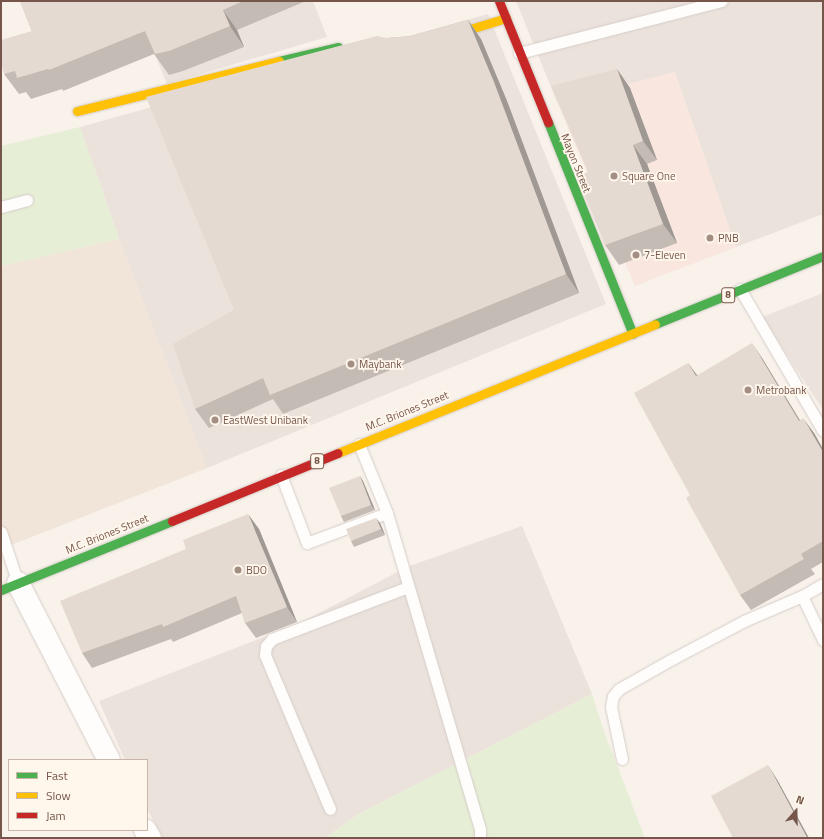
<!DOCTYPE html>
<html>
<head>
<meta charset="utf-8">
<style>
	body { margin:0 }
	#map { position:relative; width:824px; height:839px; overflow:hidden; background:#f8f2eb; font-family:"Titillium Web",sans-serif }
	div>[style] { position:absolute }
	.residential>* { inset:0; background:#f1e4d8 }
	.commercial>* { inset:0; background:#f8e6df }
	.industrial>* { inset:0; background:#ebe2dc }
	.green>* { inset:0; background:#e6eed6 }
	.roads { filter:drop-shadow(0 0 1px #d6cdc8) drop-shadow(0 0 1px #d6cdc8) }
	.lane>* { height:11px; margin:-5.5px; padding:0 5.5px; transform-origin:5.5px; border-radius:5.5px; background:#fefdfc }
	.street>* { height:22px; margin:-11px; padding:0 11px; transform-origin:11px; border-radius:11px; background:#fefdfc }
	.fast>* { height:9px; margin:-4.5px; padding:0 4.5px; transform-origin:4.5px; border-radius:4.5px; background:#4caf50 }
	.slow>* { height:9px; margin:-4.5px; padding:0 4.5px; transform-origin:4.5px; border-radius:4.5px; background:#ffc107 }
	.jam>* { height:9px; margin:-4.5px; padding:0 4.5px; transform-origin:4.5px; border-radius:4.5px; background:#c62828 }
	.wall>* { inset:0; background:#c4bbb5 }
	.shaded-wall>* { inset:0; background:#a09993 }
	.building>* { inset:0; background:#e4dad2 }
	.dots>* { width:11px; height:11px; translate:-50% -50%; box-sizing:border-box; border:2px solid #fff6ec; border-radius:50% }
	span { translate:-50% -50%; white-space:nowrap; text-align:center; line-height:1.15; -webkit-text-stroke:3.5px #fff6ec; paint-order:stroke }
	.shield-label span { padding:1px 3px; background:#fff6ec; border:1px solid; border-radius:3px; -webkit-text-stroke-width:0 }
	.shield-label { font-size:10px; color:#76564a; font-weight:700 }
	.street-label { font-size:11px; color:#76564a }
	.poi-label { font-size:11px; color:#76564a }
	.left { translate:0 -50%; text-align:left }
	.frame { position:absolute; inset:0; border:2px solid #76564a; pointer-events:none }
	.legend { position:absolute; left:8px; top:759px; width:140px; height:72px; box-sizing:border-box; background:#fff6ec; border:1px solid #c8b6ab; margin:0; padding:5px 7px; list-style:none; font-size:12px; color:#76564a }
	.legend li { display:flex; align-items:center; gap:8px; height:20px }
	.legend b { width:20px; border:1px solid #c8b6ab }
	.north { position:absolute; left:776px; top:791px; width:40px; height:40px; -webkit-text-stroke:3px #fff6ec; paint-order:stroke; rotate:20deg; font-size:11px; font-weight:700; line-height:16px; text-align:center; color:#76564a }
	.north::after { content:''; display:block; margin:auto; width:14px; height:18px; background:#76564a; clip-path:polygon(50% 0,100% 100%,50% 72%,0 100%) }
</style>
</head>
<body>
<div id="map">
	<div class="residential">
		<i style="clip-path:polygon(119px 239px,207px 468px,1px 549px,1px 266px)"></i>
	</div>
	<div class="commercial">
		<i style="clip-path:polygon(675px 72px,736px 247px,635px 286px,557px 102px)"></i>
	</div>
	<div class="industrial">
		<i style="clip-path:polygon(133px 1px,313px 1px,327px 37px,167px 84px)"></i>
		<i style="clip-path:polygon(516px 1px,823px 1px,823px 214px,736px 247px,675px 72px,557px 102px)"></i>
		<i style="clip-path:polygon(488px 14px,606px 304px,207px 468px,119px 239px,80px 127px)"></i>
		<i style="clip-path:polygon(823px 293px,823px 410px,762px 317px)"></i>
		<i style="clip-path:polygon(522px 526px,592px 694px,357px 815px,325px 838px,163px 838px,147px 809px,147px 760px,125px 760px,99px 701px,300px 623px,407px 567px)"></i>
	</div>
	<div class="green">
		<i style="clip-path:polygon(80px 127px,119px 239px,1px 266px,1px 146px)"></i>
		<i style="clip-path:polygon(592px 694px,604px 731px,645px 838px,325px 838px,357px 815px)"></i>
	</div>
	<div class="roads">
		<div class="lane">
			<i style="left:519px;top:53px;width:209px;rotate:-14.4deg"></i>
			<i style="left:1px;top:207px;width:27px;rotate:-15deg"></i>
			<i style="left:740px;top:289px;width:164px;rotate:59.7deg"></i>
			<i style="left:359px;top:444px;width:74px;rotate:67.9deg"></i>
			<i style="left:387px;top:513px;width:330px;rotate:73.6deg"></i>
			<i style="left:480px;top:830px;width:8px;rotate:90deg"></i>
			<i style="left:281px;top:475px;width:73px;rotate:69.1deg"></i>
			<i style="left:307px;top:543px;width:85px;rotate:-20.6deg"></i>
			<i style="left:1px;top:532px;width:54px;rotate:71.6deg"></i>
			<i style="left:823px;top:584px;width:24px;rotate:150deg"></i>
			<i style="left:802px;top:596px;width:49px;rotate:64.5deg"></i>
			<i style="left:622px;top:759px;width:53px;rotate:-101.9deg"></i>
			<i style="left:611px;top:707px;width:11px;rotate:-80deg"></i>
			<i style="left:613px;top:696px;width:9px;rotate:-49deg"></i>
			<i style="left:619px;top:689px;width:63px;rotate:-29.4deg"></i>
			<i style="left:674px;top:658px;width:79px;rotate:-27.9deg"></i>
			<i style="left:744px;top:621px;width:63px;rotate:-23.3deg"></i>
			<i style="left:330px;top:809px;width:167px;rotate:-112.9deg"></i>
			<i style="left:265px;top:655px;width:9px;rotate:-84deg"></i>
			<i style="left:266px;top:646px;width:9px;rotate:-49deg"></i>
			<i style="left:272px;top:639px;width:146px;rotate:-20.9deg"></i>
		</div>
		<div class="street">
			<i style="left:18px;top:583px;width:199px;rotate:62.8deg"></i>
			<i style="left:145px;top:830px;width:9px;rotate:58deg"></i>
		</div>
		<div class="fast">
			<i style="left:279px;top:61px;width:61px;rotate:-13.3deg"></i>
			<i style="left:548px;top:122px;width:228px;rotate:68.2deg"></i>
			<i style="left:655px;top:324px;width:181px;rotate:-22deg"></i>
			<i style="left:1px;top:590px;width:184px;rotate:-22deg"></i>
		</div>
		<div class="slow">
			<i style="left:444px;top:37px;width:65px;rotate:-17deg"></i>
			<i style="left:77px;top:111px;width:208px;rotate:-13.9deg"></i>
			<i style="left:338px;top:453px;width:342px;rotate:-22.1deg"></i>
		</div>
		<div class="jam">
			<i style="left:499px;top:1px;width:131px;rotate:68deg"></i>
			<i style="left:172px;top:521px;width:179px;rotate:-22.3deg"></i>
		</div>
	</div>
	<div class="wall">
		<i style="clip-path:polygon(20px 1px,306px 1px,237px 30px,244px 47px,183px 71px,169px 75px,154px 54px,63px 91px,62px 89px,31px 99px,26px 92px,19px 94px,4px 74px,32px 31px)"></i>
		<i style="clip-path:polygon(468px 20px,481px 39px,507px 101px,579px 293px,283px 414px,273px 399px,209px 428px,195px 409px,234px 310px,387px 38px,412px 36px)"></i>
		<i style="clip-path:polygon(617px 69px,630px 88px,657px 160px,647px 164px,677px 243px,619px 265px,605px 245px,588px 172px)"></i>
		<i style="clip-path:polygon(762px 358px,800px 420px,814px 433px,823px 449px,823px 562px,811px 569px,815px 574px,751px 610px,740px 595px,690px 495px,688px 363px,697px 375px)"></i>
		<i style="clip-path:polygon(360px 476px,363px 481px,375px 510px,344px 522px,341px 516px)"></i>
		<i style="clip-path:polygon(380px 523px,385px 535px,354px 547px,351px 541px)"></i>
		<i style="clip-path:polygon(259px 529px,297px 622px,256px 638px,245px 623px,242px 613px,173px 642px,171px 639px,92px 668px,82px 653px,186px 549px)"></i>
	</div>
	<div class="shaded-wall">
		<i style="clip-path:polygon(223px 10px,237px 30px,244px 47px,230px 26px)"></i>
		<i style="clip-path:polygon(468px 20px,481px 39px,507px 101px,579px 293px,566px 274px)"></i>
		<i style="clip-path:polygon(617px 69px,630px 88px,657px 160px,643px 141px)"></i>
		<i style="clip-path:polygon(633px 145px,647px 164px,677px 243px,663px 224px)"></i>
		<i style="clip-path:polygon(752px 343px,762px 358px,809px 436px,799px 421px)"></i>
		<i style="clip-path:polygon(688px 363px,699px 378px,696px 376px)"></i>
		<i style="clip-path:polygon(803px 418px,814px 433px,823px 449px,823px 452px)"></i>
		<i style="clip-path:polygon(360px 476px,363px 481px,375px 510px,371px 505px)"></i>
		<i style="clip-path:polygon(248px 514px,259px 529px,297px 622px,287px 607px)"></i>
		<i style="clip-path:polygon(376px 518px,380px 523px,385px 535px,381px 529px)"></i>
		<i style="clip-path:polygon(768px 765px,778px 781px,809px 838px,807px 838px,806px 836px)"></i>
	</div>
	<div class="building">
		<i style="clip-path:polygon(20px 1px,243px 1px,223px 10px,230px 26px,169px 51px,155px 54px,145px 31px,49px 70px,48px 69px,17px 78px,15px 71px,4px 74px,1px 63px,1px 40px,32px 31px)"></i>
		<i style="clip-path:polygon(468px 20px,494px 82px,566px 274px,270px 395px,263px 378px,195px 409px,173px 344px,234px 310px,146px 97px,377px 36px,387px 38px,412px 36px)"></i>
		<i style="clip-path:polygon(617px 69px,643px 141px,633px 145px,663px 224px,605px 245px,577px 176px,588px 172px,551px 86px)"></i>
		<i style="clip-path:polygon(752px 343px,799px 421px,803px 418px,823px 452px,823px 541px,801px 554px,804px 559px,740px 595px,686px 498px,690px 495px,634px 393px,688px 363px,696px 376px)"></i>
		<i style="clip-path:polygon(360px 476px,371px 505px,341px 516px,329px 488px)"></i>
		<i style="clip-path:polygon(248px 514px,287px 607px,245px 623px,236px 596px,163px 627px,162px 624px,82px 653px,60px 601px,186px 549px,183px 540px)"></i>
		<i style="clip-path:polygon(376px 518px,381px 529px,351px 541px,346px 529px)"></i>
		<i style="clip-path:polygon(768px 765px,806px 836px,802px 838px,733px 838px,711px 796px)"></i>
	</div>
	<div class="dots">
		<i style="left:614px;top:176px;background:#a48d82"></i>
		<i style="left:710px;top:238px;background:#a48d82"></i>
		<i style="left:636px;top:255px;background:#a48d82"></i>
		<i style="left:351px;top:364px;background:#a48d82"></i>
		<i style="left:748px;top:390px;background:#a48d82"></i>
		<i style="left:215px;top:420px;background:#a48d82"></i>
		<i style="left:238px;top:570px;background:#a48d82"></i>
	</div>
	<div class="shield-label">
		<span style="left:728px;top:295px">8</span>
		<span style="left:317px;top:461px">8</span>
	</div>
	<div class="street-label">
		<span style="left:576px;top:163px;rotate:68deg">Mayon Street</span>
		<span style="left:407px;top:411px;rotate:-22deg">M.C. Briones Street</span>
		<span style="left:107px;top:534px;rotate:-22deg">M.C. Briones Street</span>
	</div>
	<div class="poi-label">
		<span class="left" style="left:622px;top:176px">Square One</span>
		<span class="left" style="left:718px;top:238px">PNB</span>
		<span class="left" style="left:644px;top:255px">7-Eleven</span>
		<span class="left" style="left:359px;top:364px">Maybank</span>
		<span class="left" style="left:756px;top:390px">Metrobank</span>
		<span class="left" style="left:223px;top:420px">EastWest Unibank</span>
		<span class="left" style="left:246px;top:570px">BDO</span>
	</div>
	<div class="frame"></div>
	<ul class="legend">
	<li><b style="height:5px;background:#4caf50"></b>Fast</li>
	<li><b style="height:5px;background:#ffc107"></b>Slow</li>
	<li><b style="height:5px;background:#c62828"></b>Jam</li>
	</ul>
	<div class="north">N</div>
</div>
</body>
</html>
